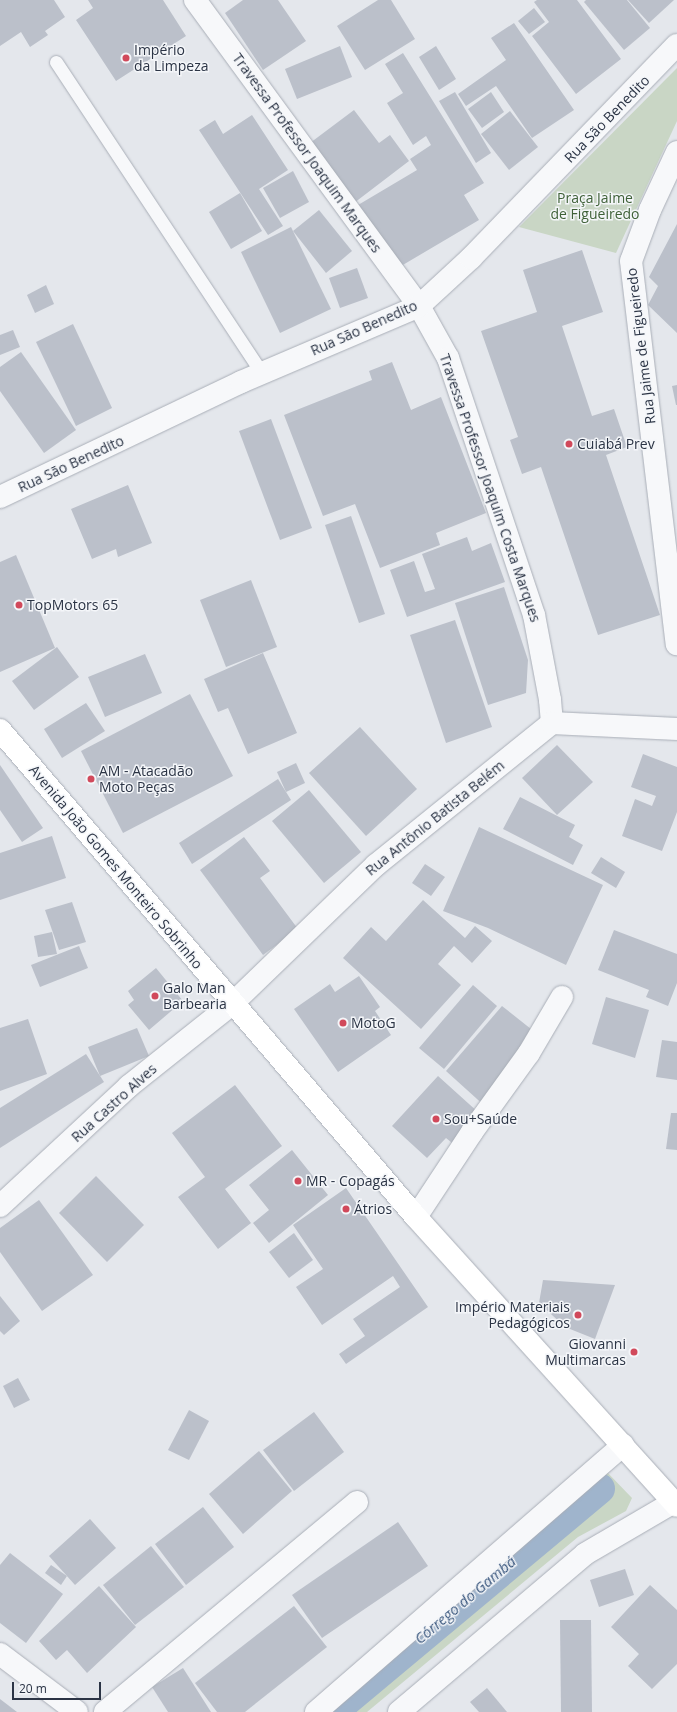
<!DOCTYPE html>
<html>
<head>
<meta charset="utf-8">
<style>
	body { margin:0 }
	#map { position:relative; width:677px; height:1712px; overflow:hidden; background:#e4e7ec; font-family:"Open Sans",sans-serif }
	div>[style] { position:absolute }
	.green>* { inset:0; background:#c9d6c5 }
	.canal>* { height:31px; margin:-15.5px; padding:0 15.5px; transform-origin:15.5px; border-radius:15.5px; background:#9fb4cc }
	.building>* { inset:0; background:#bbc0ca }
	.roads { filter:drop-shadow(0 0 1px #a9aeb7) drop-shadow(0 0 1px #a9aeb7) }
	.service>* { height:13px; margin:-6.5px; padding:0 6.5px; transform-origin:6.5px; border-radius:6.5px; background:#f7f8fa }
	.minor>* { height:22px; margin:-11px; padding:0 11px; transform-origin:11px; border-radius:11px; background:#f7f8fa }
	.tertiary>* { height:22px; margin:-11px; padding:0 11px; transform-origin:11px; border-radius:11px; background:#f7f8fa }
	.secondary>* { height:22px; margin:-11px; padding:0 11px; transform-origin:11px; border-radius:11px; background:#fff }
	.dots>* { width:11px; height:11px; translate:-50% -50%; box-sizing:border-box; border:2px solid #f4f6f9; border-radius:50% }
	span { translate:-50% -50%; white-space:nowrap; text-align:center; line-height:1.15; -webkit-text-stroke:3px #f4f6f9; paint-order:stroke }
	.poi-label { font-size:14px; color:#2b3445 }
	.left { translate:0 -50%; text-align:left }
	.right { translate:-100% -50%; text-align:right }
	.street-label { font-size:14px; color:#2b3445 }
	.park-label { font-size:14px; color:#3f6138 }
	.water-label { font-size:15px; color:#34527a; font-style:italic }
	.scale { position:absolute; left:12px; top:1682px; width:89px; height:18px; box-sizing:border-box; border:2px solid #2b3445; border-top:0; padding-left:5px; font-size:12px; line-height:14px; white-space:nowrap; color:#2b3445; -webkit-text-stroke:3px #f4f6f9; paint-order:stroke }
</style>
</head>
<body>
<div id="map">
	<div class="green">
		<i style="clip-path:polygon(677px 68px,677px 121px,616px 253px,519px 227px)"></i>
		<i style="clip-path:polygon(605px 1470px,632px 1498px,626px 1511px,578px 1537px,367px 1712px,318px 1712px)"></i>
	</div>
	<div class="canal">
		<i style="left:342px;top:1703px;width:335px;rotate:-39.9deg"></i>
	</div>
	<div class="building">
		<i style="clip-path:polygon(0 0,54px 0,65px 17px,45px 31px,48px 35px,30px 47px,21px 32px,0 46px)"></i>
		<i style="clip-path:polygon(88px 0,163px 0,186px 36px,116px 81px,76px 20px,93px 8px)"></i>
		<i style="clip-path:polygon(243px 0,278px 0,306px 41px,263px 70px,225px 13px)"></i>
		<i style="clip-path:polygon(378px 0,391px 0,415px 39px,365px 70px,337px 26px)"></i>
		<i style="clip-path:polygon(537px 0,577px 0,621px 59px,576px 94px,532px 36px,549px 22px,534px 2px)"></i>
		<i style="clip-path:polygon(586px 0,627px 0,650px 28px,624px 50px,584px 2px)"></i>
		<i style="clip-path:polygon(628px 0,674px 0,649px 23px)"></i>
		<i style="clip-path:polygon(534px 8px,545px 22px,529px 34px,518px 21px)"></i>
		<i style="clip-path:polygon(514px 23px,574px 110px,532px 138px,496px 86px,466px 106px,458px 94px,506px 60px,491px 38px)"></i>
		<i style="clip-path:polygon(340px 46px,352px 77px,297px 99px,285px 69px)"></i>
		<i style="clip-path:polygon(436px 46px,456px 79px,439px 90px,419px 57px)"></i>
		<i style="clip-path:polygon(403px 53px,484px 183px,464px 195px,479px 220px,396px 269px,353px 208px,417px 170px,410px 159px,431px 145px,426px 136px,413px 145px,387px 103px,403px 93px,385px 64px)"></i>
		<i style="clip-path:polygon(455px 92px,491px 153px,476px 163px,439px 101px)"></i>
		<i style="clip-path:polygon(491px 92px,504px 112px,482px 128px,468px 109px)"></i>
		<i style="clip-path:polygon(354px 110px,379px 143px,390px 135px,409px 161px,354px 203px,310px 143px)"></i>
		<i style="clip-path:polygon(510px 111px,538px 147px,509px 170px,481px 134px)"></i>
		<i style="clip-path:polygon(252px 115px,288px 170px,259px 189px,283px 226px,268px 235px,199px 130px,215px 120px,223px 134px)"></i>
		<i style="clip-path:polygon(293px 171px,309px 202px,280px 218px,263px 188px)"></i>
		<i style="clip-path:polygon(240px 193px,262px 231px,231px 249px,209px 212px)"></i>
		<i style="clip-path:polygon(319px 210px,352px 251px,326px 273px,293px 231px)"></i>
		<i style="clip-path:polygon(677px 224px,677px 333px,648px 305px,658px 286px,649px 277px)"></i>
		<i style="clip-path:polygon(291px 227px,331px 309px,280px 333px,241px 252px)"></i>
		<i style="clip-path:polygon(582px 250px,603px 312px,562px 326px,592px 416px,614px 409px,627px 447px,606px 455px,660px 615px,598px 635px,541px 467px,522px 474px,510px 440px,518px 437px,481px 331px,537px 312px,523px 270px)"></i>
		<i style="clip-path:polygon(357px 268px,368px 298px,340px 308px,329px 278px)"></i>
		<i style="clip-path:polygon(46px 285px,54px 304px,35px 313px,27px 295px)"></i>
		<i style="clip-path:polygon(73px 324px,112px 408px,76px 426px,36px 342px)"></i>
		<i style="clip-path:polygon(13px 330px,20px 347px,0 355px,0 335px)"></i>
		<i style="clip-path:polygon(21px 352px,76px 430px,44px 453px,0 391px,0 367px)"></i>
		<i style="clip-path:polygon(392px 362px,411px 410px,441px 397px,486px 513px,436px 533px,440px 545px,380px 568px,355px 504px,323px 516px,284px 415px,372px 380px,369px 371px)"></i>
		<i style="clip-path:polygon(677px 385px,677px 405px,676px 405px,672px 386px)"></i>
		<i style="clip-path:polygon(271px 419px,312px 528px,280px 540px,239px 431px)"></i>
		<i style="clip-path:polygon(128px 485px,152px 543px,118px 557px,116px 549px,92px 559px,71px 509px)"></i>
		<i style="clip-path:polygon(351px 516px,385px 614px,359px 623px,325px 525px)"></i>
		<i style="clip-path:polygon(467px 537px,472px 551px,491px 543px,505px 582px,407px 617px,390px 570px,414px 561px,425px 592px,435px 589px,422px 554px)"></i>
		<i style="clip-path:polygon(16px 555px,55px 648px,0 672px,0 562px)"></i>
		<i style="clip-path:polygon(251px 580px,277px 647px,226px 667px,200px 600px)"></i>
		<i style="clip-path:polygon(504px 587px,528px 660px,526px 693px,488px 705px,455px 603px)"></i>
		<i style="clip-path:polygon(455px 620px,492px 727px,446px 743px,410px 635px)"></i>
		<i style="clip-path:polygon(57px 647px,79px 677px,34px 710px,12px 681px)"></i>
		<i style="clip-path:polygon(263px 653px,297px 733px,248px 754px,228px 708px,218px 712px,204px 679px)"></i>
		<i style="clip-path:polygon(145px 654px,162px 693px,105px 717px,88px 677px)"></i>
		<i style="clip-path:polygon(190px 694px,233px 776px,123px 833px,81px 751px)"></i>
		<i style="clip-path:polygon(86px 703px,105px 731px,62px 758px,44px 729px)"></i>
		<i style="clip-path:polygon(360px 727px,417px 789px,366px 836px,309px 773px)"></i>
		<i style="clip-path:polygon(557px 745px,593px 782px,557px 815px,522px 778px)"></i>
		<i style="clip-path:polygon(643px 754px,677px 767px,677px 812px,662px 851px,622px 836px,635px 799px,652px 806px,656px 796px,631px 787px)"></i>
		<i style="clip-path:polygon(296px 763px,305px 783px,286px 792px,277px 772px)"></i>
		<i style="clip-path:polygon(0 765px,43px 828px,22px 842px,0 810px)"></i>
		<i style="clip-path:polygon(278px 779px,291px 800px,192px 864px,179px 843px)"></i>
		<i style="clip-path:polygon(309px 790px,361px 852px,324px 883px,272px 821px)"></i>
		<i style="clip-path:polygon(520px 797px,575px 825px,569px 837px,583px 845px,573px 865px,503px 829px)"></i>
		<i style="clip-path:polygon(479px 827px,603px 885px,566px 965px,488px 928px,443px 911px)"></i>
		<i style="clip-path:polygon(52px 836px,66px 878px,0 900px,0 853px)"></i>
		<i style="clip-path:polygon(244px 837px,270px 871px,260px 878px,298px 929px,263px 955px,200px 870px)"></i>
		<i style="clip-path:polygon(601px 857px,625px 872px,616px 888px,591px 873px)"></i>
		<i style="clip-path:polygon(425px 864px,445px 877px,431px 896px,412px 883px)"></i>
		<i style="clip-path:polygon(423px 900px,465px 938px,475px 926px,492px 941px,472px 963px,454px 946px,438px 964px,461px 985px,421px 1029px,343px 958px,371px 927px,386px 941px)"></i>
		<i style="clip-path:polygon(72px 902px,86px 942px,59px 950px,45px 910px)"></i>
		<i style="clip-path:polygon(614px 930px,677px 954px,677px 983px,668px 1006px,646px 997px,649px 990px,598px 970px)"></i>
		<i style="clip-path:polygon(52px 932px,57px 954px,38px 957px,34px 936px)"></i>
		<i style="clip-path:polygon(79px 946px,88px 968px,40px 987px,31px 965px)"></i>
		<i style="clip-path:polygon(156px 968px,183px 1001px,149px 1030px,128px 1005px,134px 1000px,128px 991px)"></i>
		<i style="clip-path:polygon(359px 976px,380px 1007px,375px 1011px,391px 1035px,338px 1072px,294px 1009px,330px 984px,335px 992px)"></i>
		<i style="clip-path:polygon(473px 985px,497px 1006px,444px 1069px,419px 1048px)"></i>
		<i style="clip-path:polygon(606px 997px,649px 1010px,635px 1058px,592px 1044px)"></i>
		<i style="clip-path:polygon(502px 1006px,531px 1029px,487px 1108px,446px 1071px)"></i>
		<i style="clip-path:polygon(28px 1019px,47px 1074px,0 1091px,0 1028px)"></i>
		<i style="clip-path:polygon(137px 1028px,149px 1056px,100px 1076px,88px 1047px)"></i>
		<i style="clip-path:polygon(662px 1040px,677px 1042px,677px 1080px,656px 1077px)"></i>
		<i style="clip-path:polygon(86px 1054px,104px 1082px,0 1148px,0 1108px)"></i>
		<i style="clip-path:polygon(438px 1076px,479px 1113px,457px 1147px,446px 1138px,427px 1158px,392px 1126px)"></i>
		<i style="clip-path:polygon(235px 1085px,282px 1146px,225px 1189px,251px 1223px,218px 1249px,178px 1197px,205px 1177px,172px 1133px)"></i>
		<i style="clip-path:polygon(671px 1113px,677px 1113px,677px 1150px,666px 1149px)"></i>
		<i style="clip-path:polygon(292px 1150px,328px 1195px,269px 1243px,253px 1223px,269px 1210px,249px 1185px)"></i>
		<i style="clip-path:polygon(96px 1176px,144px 1225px,107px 1262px,59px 1213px)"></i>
		<i style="clip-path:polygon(346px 1188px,428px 1307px,346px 1364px,339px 1354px,365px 1336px,353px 1319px,400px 1287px,393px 1276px,322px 1325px,296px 1287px,323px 1269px,293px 1225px)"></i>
		<i style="clip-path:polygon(39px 1200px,93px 1275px,42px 1311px,0 1252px,0 1228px)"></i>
		<i style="clip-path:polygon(294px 1233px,313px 1260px,289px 1278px,269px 1252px)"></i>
		<i style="clip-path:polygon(543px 1280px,615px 1285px,595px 1339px,565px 1327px,539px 1303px)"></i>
		<i style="clip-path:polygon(0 1296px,20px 1321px,4px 1335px,0 1331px)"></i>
		<i style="clip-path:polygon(18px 1378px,30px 1400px,14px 1408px,3px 1386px)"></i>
		<i style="clip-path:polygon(189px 1410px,209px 1421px,189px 1460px,168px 1450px)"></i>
		<i style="clip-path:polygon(314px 1412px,344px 1452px,294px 1491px,263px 1450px)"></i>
		<i style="clip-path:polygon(259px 1451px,292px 1491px,243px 1534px,209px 1494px)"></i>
		<i style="clip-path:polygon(203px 1507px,234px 1547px,186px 1585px,155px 1544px)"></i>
		<i style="clip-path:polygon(90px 1519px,116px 1548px,75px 1585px,49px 1556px)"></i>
		<i style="clip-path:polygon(398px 1522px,428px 1566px,322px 1638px,292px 1595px)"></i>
		<i style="clip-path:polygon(151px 1546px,184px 1587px,135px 1625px,103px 1585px)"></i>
		<i style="clip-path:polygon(10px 1553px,63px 1594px,26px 1643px,0 1623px,0 1565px)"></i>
		<i style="clip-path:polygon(51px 1565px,67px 1576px,61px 1585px,45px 1573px)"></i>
		<i style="clip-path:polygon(625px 1569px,634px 1595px,599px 1607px,590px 1580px)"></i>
		<i style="clip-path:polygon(650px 1585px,677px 1610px,677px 1664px,652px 1689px,628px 1666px,639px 1654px,611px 1627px)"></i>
		<i style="clip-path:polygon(99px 1586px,136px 1627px,87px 1673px,67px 1650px,56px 1660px,39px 1641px)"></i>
		<i style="clip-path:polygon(294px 1606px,327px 1647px,245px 1712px,217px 1712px,195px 1683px)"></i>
		<i style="clip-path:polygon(560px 1620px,591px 1620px,592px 1712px,561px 1712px)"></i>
		<i style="clip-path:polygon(183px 1668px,211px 1712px,168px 1712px,152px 1687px)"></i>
		<i style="clip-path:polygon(487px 1688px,507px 1712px,479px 1712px,470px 1702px)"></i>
		<i style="clip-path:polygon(0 1699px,17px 1712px,0 1712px)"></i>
	</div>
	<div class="roads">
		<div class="service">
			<i style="left:56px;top:62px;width:373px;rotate:56.5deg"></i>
		</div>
		<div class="minor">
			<i style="left:195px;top:0;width:379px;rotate:53.8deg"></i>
			<i style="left:419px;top:306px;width:60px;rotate:60.9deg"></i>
			<i style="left:448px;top:358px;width:271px;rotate:71.5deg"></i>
			<i style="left:534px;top:615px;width:86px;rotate:79.3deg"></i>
			<i style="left:550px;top:700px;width:23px;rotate:85deg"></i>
			<i style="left:677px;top:152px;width:64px;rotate:115deg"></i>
			<i style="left:650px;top:210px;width:54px;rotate:110.4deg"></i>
			<i style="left:631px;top:261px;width:386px;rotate:83.2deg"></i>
			<i style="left:0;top:497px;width:267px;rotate:-25.5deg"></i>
			<i style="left:241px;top:382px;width:194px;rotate:-23.1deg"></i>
			<i style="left:419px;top:306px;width:71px;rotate:-42.7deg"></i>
			<i style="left:471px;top:258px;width:296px;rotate:-46deg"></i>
			<i style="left:0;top:1206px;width:176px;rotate:-42.9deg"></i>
			<i style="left:129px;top:1086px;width:132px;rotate:-38.5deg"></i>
			<i style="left:232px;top:1004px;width:200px;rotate:-44deg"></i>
			<i style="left:376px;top:865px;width:226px;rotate:-38.9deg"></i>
			<i style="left:552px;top:723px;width:125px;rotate:2.7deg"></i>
			<i style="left:416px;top:1217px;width:102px;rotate:-56.6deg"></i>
			<i style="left:472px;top:1132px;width:97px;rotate:-54.2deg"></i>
			<i style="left:529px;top:1053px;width:65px;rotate:-59.5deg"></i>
			<i style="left:0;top:1654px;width:96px;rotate:37deg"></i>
			<i style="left:105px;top:1712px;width:328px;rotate:-39.8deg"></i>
		</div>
		<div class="tertiary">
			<i style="left:316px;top:1712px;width:407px;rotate:-41deg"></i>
			<i style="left:399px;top:1712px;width:244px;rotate:-40.3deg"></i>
			<i style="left:585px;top:1554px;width:103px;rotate:-30.3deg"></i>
		</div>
		<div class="secondary">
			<i style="left:0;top:730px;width:640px;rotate:49.5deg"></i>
			<i style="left:416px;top:1217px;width:389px;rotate:47.9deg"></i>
		</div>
	</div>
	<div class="dots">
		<i style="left:126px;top:58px;background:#d1495b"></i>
		<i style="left:569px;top:444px;background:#d1495b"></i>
		<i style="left:19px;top:605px;background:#d1495b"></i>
		<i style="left:91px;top:779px;background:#d1495b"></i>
		<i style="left:155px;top:996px;background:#d1495b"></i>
		<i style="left:343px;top:1023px;background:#d1495b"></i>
		<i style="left:436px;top:1119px;background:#d1495b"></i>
		<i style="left:298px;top:1181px;background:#d1495b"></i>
		<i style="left:346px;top:1209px;background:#d1495b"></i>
		<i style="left:578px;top:1315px;background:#d1495b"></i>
		<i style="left:634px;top:1352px;background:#d1495b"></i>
	</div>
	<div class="poi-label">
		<span class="left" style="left:134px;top:58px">Império<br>da Limpeza</span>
		<span class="left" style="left:577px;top:444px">Cuiabá Prev</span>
		<span class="left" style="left:27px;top:605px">TopMotors 65</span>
		<span class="left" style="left:99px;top:779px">AM - Atacadão<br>Moto Peças</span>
		<span class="left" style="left:163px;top:996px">Galo Man<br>Barbearia</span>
		<span class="left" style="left:351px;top:1023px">MotoG</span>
		<span class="left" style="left:444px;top:1119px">Sou+Saúde</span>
		<span class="left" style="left:306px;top:1181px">MR - Copagás</span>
		<span class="left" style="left:354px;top:1209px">Átrios</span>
		<span class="right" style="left:570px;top:1315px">Império Materiais<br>Pedagógicos</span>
		<span class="right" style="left:626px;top:1352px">Giovanni<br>Multimarcas</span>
	</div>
	<div class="street-label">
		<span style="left:607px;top:119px;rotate:-46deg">Rua São Benedito</span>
		<span style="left:307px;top:153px;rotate:54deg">Travessa Professor Joaquim Marques</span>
		<span style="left:364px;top:328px;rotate:-24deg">Rua São Benedito</span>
		<span style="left:641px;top:346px;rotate:-97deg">Rua Jaime de Figueiredo</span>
		<span style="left:71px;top:464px;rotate:-25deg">Rua São Benedito</span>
		<span style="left:490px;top:488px;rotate:71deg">Travessa Professor Joaquim Costa Marques</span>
		<span style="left:435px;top:818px;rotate:-39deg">Rua Antônio Batista Belém</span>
		<span style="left:116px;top:867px;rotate:50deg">Avenida João Gomes Monteiro Sobrinho</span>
		<span style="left:114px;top:1103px;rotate:-42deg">Rua Castro Alves</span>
	</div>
	<div class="park-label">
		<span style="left:595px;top:206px">Praça Jaime<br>de Figueiredo</span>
	</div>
	<div class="water-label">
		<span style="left:465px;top:1600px;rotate:-40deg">Córrego do Gambá</span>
	</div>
	<div class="scale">20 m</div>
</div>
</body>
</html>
